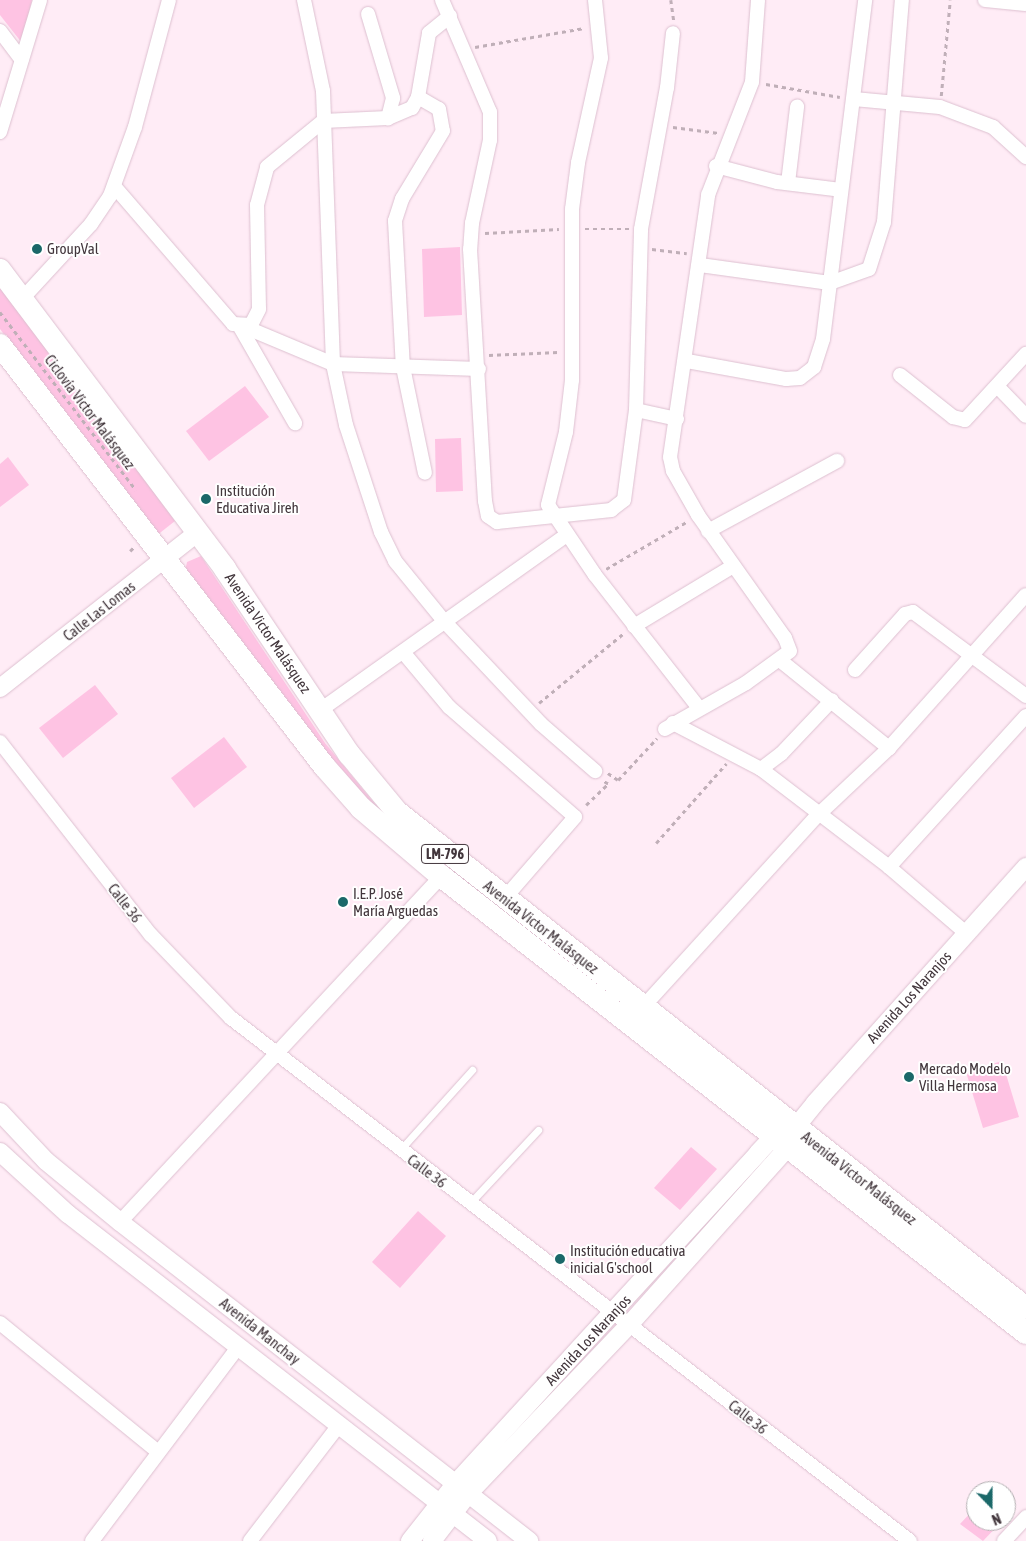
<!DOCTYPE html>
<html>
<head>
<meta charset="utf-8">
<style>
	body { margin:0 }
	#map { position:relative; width:1026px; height:1541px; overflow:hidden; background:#ffecf6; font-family:"Asap Condensed",sans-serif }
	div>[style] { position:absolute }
	.green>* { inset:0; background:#fec3e3 }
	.path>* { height:2.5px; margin-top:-1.25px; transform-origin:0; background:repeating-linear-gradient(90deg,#c0afb8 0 4px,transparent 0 8px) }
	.roads { filter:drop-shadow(0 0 1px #ddc0d0) drop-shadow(0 0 1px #ddc0d0) }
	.service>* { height:7px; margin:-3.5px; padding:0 3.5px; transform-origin:3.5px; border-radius:3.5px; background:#fff }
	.minor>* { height:14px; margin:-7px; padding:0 7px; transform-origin:7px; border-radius:7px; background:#fff }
	.tertiary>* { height:18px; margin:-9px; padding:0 9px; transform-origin:9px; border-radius:9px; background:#fff }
	.primary>* { height:22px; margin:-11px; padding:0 11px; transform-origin:11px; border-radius:11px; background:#fff }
	.dots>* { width:14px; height:14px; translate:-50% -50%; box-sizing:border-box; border:2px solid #fff; border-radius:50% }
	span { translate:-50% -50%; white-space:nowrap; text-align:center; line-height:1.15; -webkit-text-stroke:4px #fff; paint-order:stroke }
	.shield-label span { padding:1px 4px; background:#fff; border:1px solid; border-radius:4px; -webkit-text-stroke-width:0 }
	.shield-label { font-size:14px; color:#42363c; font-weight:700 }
	.poi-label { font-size:15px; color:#42363c }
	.left { translate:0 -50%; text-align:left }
	.street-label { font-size:15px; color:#42363c }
	.north { position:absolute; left:966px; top:1481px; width:50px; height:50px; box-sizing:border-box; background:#fff; border:1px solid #b3afb1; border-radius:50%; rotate:158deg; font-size:14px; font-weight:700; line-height:20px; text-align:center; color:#42363c }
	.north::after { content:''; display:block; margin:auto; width:18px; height:22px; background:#1b6869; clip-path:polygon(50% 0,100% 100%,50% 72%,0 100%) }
</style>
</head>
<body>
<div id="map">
	<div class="green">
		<i style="clip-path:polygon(0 0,32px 0,22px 43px,0 15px)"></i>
		<i style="clip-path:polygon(460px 247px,462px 315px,424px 317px,422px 249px)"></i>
		<i style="clip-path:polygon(0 283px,175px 521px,156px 536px,0 329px)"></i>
		<i style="clip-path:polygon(245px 386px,269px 417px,209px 461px,186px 431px)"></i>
		<i style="clip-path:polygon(461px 438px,463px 491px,436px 492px,435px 439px)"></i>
		<i style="clip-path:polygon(8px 457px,29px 485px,0 507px,0 464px)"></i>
		<i style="clip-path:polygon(201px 556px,325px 743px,392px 825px,361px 800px,185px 571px,187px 562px)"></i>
		<i style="clip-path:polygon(95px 685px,118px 714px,63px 758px,39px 728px)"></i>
		<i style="clip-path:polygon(224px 737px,247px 767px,194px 808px,171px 778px)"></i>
		<i style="clip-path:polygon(1002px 1061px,1019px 1117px,983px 1128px,966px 1072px)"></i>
		<i style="clip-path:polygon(691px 1147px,717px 1169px,680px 1210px,654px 1188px)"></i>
		<i style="clip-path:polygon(418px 1211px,446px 1236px,400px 1288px,372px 1262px)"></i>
		<i style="clip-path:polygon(976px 1507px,976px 1521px,1002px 1521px,983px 1541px,960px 1524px)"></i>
	</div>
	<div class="path">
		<i style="left:671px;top:0;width:22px;rotate:82deg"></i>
		<i style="left:475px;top:47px;width:111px;rotate:-9.9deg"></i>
		<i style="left:766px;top:84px;width:75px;rotate:10deg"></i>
		<i style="left:941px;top:96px;width:96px;rotate:-84.6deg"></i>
		<i style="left:673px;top:127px;width:46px;rotate:7.4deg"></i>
		<i style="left:585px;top:229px;width:44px"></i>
		<i style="left:485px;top:233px;width:74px;rotate:-3.1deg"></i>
		<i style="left:652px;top:249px;width:35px;rotate:7deg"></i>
		<i style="left:0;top:312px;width:224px;rotate:52.6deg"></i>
		<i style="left:489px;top:355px;width:69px;rotate:-2.5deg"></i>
		<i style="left:130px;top:551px;width:6px;rotate:-45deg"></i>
		<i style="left:606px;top:569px;width:95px;rotate:-30.3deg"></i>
		<i style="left:539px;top:703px;width:110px;rotate:-39.5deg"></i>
		<i style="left:608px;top:773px;width:12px;rotate:35deg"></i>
		<i style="left:618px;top:780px;width:57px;rotate:-47.1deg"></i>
		<i style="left:586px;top:805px;width:30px;rotate:-44deg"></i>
		<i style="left:608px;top:784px;width:6px;rotate:-149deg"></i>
		<i style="left:656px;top:843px;width:106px;rotate:-48.5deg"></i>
	</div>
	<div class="roads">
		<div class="service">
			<i style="left:400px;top:1150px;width:108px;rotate:-48deg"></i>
			<i style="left:470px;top:1203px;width:100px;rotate:-47deg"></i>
		</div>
		<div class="minor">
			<i style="left:304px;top:0;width:93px;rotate:78.2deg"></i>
			<i style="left:323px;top:91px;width:273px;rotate:87.9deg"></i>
			<i style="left:333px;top:364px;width:62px;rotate:78deg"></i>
			<i style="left:346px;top:425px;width:113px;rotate:71.9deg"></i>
			<i style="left:381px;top:532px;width:32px;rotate:64deg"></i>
			<i style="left:395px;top:561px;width:77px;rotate:50.8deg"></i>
			<i style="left:444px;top:621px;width:141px;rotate:46.7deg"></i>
			<i style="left:541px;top:724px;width:72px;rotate:41deg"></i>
			<i style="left:442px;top:0;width:122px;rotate:66.8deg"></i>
			<i style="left:490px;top:112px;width:28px;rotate:90deg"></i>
			<i style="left:490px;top:140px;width:85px;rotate:102.2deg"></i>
			<i style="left:472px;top:223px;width:26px;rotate:94deg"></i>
			<i style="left:470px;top:249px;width:252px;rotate:86.6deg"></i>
			<i style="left:485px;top:501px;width:15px;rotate:79deg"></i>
			<i style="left:488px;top:516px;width:11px;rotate:34deg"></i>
			<i style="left:497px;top:522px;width:115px;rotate:-6deg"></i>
			<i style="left:611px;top:510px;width:16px;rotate:-38deg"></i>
			<i style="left:624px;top:500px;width:91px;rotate:-82.4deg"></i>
			<i style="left:636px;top:410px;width:181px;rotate:-88.4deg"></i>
			<i style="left:641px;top:229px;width:143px;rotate:-79.6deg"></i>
			<i style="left:667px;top:88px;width:55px;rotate:-83.8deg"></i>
			<i style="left:595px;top:0;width:58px;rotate:84.1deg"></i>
			<i style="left:601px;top:58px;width:107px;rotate:102.4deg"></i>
			<i style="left:578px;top:163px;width:46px;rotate:97.4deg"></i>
			<i style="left:572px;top:209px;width:171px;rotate:90deg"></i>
			<i style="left:572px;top:380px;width:52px;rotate:96.6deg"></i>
			<i style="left:566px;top:432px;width:75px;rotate:103.9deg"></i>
			<i style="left:548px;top:505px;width:84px;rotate:56.1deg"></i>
			<i style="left:595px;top:575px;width:169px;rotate:52deg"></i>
			<i style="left:985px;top:0;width:41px;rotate:5.6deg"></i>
			<i style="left:368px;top:14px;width:88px;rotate:73.4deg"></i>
			<i style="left:393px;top:98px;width:21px;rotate:104deg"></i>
			<i style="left:0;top:31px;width:36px;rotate:53deg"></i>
			<i style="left:418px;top:97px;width:24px;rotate:30deg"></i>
			<i style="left:439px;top:109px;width:22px;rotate:80deg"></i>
			<i style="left:443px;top:131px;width:79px;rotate:121.1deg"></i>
			<i style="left:402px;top:199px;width:23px;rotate:108deg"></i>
			<i style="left:395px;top:221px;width:146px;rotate:86.9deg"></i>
			<i style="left:403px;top:367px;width:108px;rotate:78.3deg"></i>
			<i style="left:854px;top:99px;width:86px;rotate:5.3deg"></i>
			<i style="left:940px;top:107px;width:57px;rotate:20.7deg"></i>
			<i style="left:993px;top:127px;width:45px;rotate:42.3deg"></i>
			<i style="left:0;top:132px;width:138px;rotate:-73.1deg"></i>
			<i style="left:716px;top:166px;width:63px;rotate:14.7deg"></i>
			<i style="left:777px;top:182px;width:64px;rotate:7.1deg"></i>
			<i style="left:788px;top:183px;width:77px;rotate:-83.2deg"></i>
			<i style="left:114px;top:186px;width:182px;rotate:49.2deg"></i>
			<i style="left:233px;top:324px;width:18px;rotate:3deg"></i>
			<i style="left:251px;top:325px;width:18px;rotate:-63deg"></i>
			<i style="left:259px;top:309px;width:104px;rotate:-91.1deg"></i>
			<i style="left:257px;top:205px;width:39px;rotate:-75deg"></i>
			<i style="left:267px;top:167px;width:72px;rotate:-39.4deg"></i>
			<i style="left:323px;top:121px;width:65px;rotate:-2.6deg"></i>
			<i style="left:388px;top:118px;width:26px;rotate:-23deg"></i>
			<i style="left:412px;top:108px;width:13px;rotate:-61deg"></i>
			<i style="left:418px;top:97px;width:65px;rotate:-80.2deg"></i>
			<i style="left:429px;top:33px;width:27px;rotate:-39deg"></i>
			<i style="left:700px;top:265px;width:131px;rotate:7.9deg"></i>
			<i style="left:830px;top:283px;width:41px;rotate:-19.7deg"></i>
			<i style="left:869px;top:269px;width:49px;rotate:-72.3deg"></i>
			<i style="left:884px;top:222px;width:223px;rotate:-85.4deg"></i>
			<i style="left:22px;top:299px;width:102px;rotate:-47.4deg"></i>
			<i style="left:91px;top:224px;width:34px;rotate:-56deg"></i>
			<i style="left:110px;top:196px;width:73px;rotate:-70.1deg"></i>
			<i style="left:135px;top:127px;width:131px;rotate:-75deg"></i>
			<i style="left:240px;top:327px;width:111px;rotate:60.2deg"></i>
			<i style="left:245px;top:327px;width:95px;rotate:22.8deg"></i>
			<i style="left:333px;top:364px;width:146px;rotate:2deg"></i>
			<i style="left:687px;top:361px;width:101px;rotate:10.3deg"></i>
			<i style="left:786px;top:379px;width:14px;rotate:-4deg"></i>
			<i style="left:800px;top:378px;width:18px;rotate:-38deg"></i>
			<i style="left:814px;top:367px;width:29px;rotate:-72deg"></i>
			<i style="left:823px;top:339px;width:342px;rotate:-82.9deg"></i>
			<i style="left:900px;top:375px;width:68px;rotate:38.4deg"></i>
			<i style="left:953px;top:417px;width:12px;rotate:14deg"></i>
			<i style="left:965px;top:420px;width:90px;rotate:-47.3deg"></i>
			<i style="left:998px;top:387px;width:40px;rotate:46deg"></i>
			<i style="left:636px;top:410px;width:42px;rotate:12.4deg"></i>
			<i style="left:708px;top:531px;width:147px;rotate:-28.5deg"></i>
			<i style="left:634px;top:626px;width:116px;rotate:-31.2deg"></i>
			<i style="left:403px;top:652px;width:72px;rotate:50.1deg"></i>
			<i style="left:449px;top:707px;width:167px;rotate:41.1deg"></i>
			<i style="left:575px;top:817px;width:108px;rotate:130.9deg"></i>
			<i style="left:781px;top:661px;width:139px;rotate:38.9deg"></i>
			<i style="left:855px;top:670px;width:75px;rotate:-48.2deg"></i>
			<i style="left:905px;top:614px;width:8px;rotate:-14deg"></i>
			<i style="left:913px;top:612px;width:141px;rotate:36.6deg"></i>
			<i style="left:319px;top:711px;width:302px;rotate:-35.4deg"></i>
			<i style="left:673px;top:723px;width:99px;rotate:27.6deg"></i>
			<i style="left:761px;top:769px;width:161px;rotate:37.4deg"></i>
			<i style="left:889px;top:867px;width:101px;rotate:40.6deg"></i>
			<i style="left:665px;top:729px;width:93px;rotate:-29.6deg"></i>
			<i style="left:746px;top:683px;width:54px;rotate:-36deg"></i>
			<i style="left:790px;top:651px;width:14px;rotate:-111deg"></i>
			<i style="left:785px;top:638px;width:151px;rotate:-125.3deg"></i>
			<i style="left:698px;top:515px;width:51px;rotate:-119.6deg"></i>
			<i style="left:673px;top:471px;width:14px;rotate:-102deg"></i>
			<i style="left:670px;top:457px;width:265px;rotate:-81.7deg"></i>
			<i style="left:708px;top:195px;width:121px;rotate:-68.7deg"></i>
			<i style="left:752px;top:82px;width:82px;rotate:-85.8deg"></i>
			<i style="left:0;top:742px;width:245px;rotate:52deg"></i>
			<i style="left:151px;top:935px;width:115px;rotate:46.1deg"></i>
			<i style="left:231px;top:1018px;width:857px;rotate:37.61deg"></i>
			<i style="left:761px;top:769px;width:25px;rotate:-37deg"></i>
			<i style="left:781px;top:754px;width:74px;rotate:-46.6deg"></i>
			<i style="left:889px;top:867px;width:204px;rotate:-47.8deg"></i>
			<i style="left:643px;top:1007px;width:260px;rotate:-47.7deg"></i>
			<i style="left:818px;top:815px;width:98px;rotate:-43.3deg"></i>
			<i style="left:889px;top:748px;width:205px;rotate:-48.2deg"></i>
			<i style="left:120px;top:1222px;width:472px;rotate:-47.1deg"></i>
			<i style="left:0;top:1323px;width:204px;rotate:39.2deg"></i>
			<i style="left:92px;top:1541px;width:244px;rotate:-53deg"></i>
			<i style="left:250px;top:1541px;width:146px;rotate:-52.5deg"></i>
			<i style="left:1004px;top:1541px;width:33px;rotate:-47deg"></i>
		</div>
		<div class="tertiary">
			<i style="left:0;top:688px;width:251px;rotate:-38.2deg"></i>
			<i style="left:0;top:1112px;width:67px;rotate:46.8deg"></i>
			<i style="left:46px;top:1161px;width:96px;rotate:39.5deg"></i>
			<i style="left:120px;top:1222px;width:519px;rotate:37.95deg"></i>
			<i style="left:0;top:1152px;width:92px;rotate:42.4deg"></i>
			<i style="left:68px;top:1214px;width:532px;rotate:37.9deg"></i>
			<i style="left:410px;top:1541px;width:73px;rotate:-51.7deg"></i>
			<i style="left:455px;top:1484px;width:449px;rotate:-47.5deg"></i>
			<i style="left:758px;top:1153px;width:22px;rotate:-47deg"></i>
			<i style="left:773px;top:1137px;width:13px;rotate:-23deg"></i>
			<i style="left:432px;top:1541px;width:59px;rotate:-52.5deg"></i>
			<i style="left:468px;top:1494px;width:233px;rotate:-46.4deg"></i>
			<i style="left:629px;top:1325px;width:237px;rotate:-48.2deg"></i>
			<i style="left:787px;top:1148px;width:22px;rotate:-68deg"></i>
			<i style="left:795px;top:1128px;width:32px;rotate:-51deg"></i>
			<i style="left:815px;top:1103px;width:317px;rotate:-48.2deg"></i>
		</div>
		<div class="primary">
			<i style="left:0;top:270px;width:374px;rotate:53deg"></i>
			<i style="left:225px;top:569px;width:223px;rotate:56.2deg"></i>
			<i style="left:349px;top:754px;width:75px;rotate:50.4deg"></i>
			<i style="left:397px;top:812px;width:801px;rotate:38.26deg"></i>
			<i style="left:0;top:345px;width:531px;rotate:52.42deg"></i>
			<i style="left:324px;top:766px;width:56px;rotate:48.6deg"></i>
			<i style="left:361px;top:808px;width:105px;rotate:40.4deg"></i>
			<i style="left:441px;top:876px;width:742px;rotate:38deg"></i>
		</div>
	</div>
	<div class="dots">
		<i style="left:37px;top:249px;background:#1b6869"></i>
		<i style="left:206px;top:499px;background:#1b6869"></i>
		<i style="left:343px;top:902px;background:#1b6869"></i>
		<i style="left:909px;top:1077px;background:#1b6869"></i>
		<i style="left:560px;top:1259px;background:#1b6869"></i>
	</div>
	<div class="shield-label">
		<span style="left:445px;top:854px">LM-796</span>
	</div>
	<div class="poi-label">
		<span class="left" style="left:47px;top:249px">GroupVal</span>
		<span class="left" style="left:216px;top:499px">Institución<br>Educativa Jireh</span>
		<span class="left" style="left:353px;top:902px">I.E.P. José<br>María Arguedas</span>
		<span class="left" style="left:919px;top:1077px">Mercado Modelo<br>Villa Hermosa</span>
		<span class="left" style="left:570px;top:1259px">Institución educativa<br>inicial G'school</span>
	</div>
	<div class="street-label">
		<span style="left:90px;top:412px;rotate:53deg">Ciclovía Víctor Malásquez</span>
		<span style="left:99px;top:611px;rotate:-38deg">Calle Las Lomas</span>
		<span style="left:268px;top:633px;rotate:56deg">Avenida Victor Malásquez</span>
		<span style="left:125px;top:903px;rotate:52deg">Calle 36</span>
		<span style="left:541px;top:927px;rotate:38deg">Avenida Victor Malásquez</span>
		<span style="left:909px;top:997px;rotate:-48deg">Avenida Los Naranjos</span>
		<span style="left:427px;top:1171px;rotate:37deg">Calle 36</span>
		<span style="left:859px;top:1178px;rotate:38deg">Avenida Victor Malásquez</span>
		<span style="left:260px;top:1331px;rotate:38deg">Avenida Manchay</span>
		<span style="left:588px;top:1340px;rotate:-47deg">Avenida Los Naranjos</span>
		<span style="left:748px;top:1417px;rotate:38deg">Calle 36</span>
	</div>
	<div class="north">N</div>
</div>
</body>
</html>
